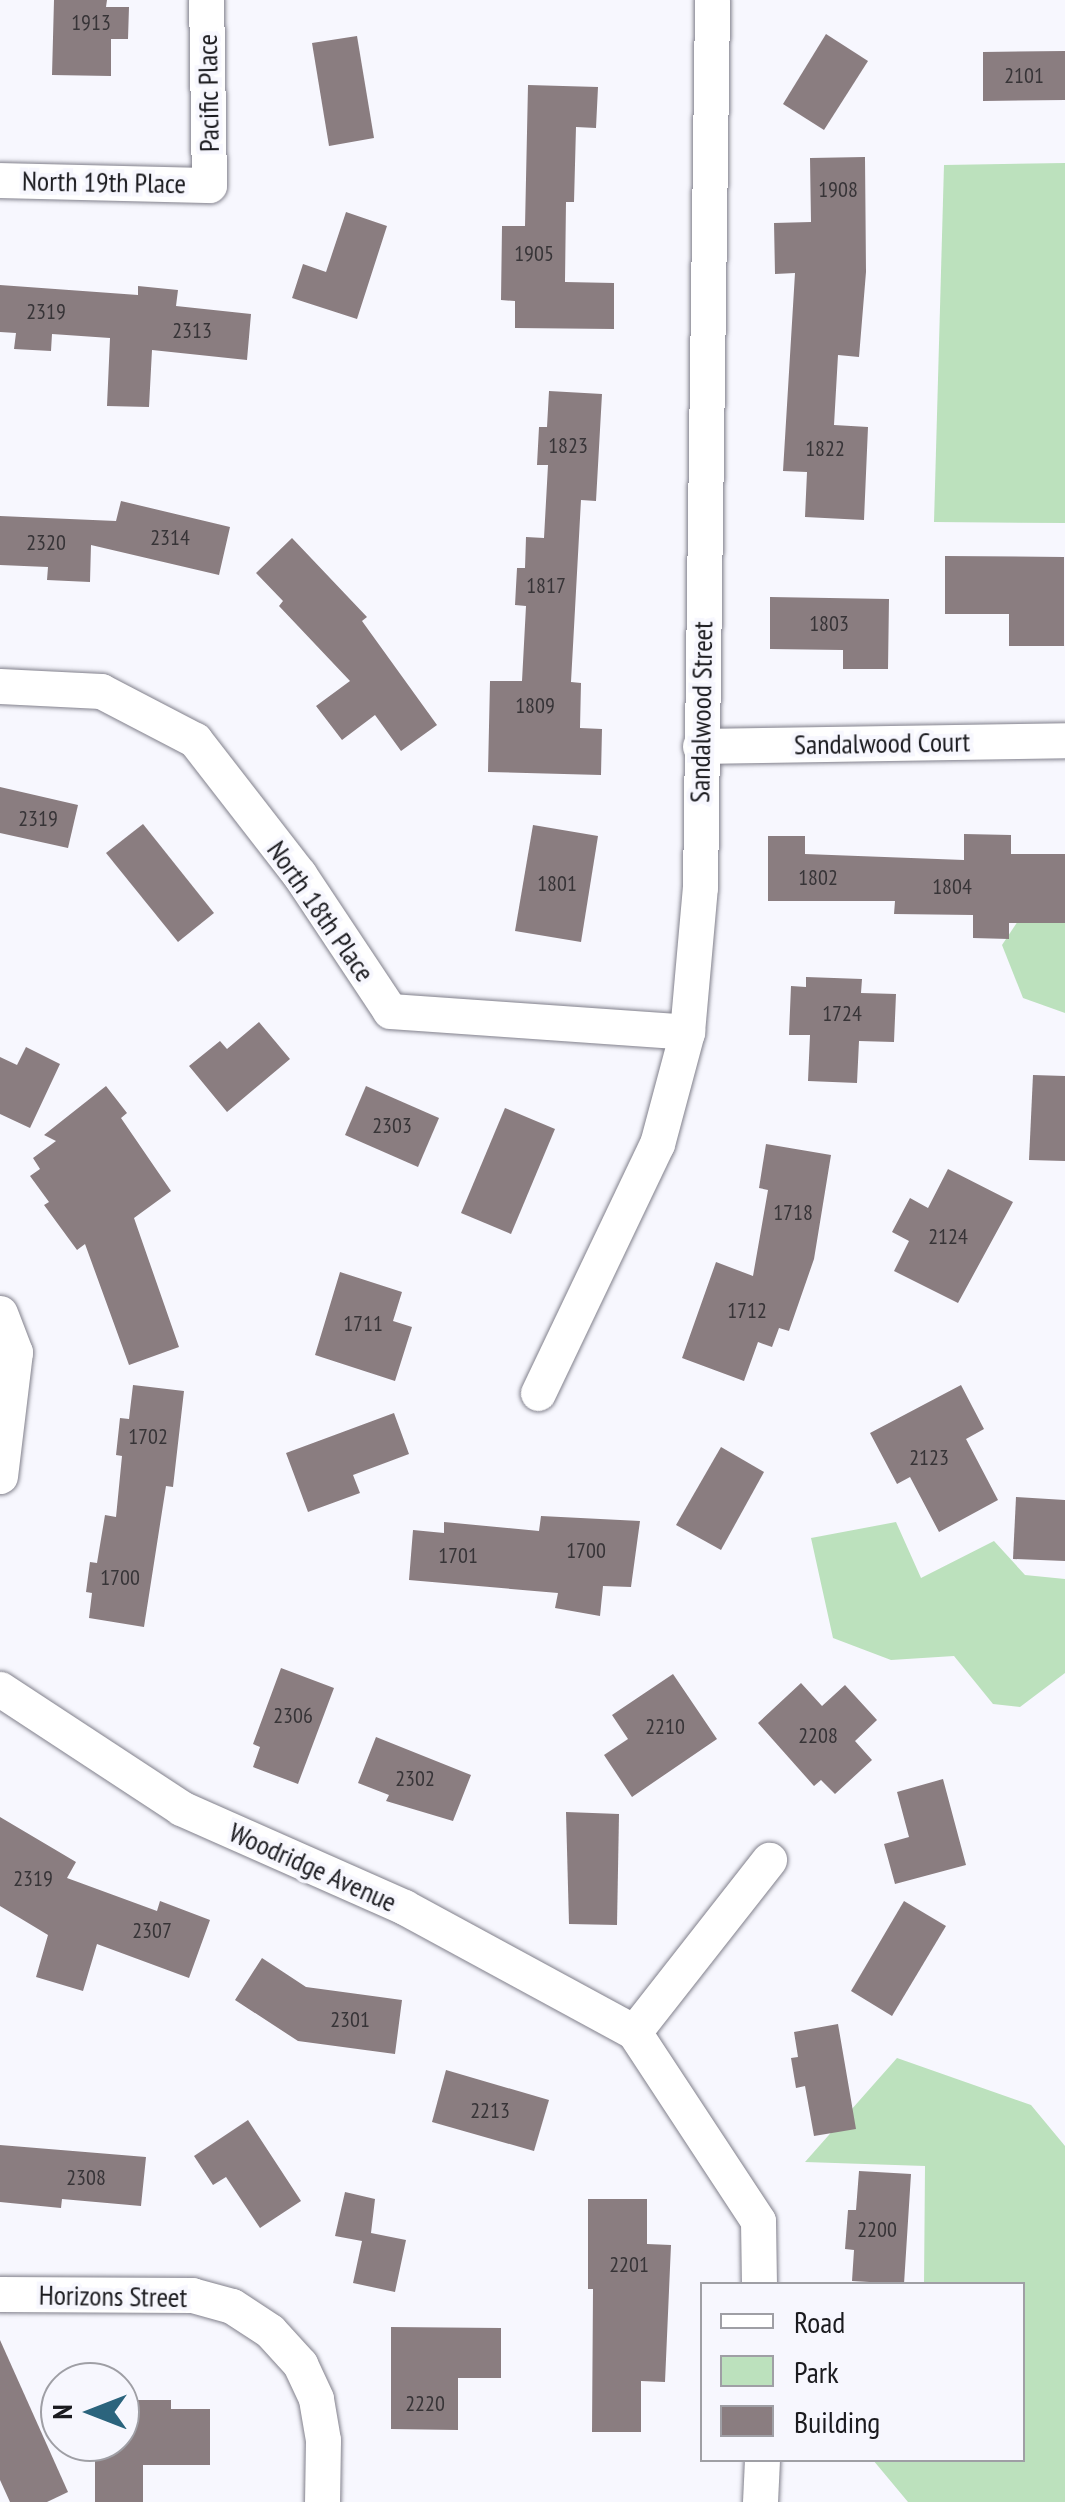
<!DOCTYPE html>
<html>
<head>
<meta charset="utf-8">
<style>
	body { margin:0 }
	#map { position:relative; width:1065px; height:2502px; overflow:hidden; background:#f7f7fe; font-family:"PT Sans Narrow",sans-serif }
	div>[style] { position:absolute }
	.green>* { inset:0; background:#bce1bd }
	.building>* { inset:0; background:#8a7d80 }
	.roads { filter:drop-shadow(0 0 2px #81808b) drop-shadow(0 0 2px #81808b) }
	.street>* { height:35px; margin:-17.5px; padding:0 17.5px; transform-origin:17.5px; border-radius:17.5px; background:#fff }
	span { translate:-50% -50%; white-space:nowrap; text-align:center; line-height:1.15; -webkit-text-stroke:8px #f7f7fe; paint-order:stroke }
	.number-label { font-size:22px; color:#373437 }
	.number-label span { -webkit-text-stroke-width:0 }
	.street-label { font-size:28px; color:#1b1b1f }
	.legend { position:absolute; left:700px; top:2282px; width:325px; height:180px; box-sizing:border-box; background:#f7f7fe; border:2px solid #9f9fa5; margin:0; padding:12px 18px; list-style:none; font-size:30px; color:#1b1b1f }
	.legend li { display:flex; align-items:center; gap:20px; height:50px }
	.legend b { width:50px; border:2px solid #9f9fa5 }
	.north { position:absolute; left:40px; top:2362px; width:100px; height:100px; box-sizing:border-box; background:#f7f7fe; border:2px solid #9f9fa5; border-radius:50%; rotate:270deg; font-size:28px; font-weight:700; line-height:40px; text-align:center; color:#1b1b1f }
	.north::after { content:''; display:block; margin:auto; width:35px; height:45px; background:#2b647d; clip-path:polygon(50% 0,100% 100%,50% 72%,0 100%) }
</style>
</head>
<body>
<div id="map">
	<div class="green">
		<i style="clip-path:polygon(1065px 163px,1065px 523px,934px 522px,944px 165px)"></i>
		<i style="clip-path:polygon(1024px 912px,1065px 922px,1065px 1013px,1023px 998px,1002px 945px)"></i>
		<i style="clip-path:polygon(896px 1522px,921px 1578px,994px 1541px,1025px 1575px,1065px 1579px,1065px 1673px,1020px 1707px,993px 1704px,954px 1656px,891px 1660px,833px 1638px,811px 1538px)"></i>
		<i style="clip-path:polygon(897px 2058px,1031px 2105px,1065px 2146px,1065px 2502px,908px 2502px,873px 2460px,1022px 2460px,1022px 2284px,924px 2284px,925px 2166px,805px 2162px)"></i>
	</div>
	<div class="building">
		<i style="clip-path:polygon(54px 0,107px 0,106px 7px,129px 7px,128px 39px,111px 39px,111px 76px,52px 75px)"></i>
		<i style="clip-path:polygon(826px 34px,868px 61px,824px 130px,783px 104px)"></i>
		<i style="clip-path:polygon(357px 36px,374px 138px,329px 146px,312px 43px)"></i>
		<i style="clip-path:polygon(1065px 51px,1065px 100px,983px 101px,983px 52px)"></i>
		<i style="clip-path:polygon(528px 85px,598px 87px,596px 128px,576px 127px,574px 202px,566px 202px,565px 282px,614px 283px,614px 329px,515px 328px,515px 301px,501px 300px,502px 226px,525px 226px)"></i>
		<i style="clip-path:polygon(865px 157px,866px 272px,859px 357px,838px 355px,834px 425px,868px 427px,864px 520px,805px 517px,807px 472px,783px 471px,795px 273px,775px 274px,774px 223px,811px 222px,810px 158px)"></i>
		<i style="clip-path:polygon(346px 212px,387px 226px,357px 319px,292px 298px,303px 264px,326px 272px)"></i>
		<i style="clip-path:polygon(0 285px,138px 295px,138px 286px,178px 290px,176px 306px,251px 314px,247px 360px,152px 350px,149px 407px,107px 406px,110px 338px,52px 334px,51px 351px,14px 349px,16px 333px,0 332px)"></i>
		<i style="clip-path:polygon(549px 391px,602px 394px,596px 501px,581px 500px,571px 682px,581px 683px,580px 728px,602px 729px,601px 775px,488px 772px,490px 681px,522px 681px,526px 606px,515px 605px,517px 568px,525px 568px,526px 537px,544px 538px,548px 465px,537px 465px,539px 427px,547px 427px)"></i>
		<i style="clip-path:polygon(121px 501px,230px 527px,219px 575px,91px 545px,90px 582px,47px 580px,48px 567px,0 565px,0 516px,116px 521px)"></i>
		<i style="clip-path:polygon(292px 538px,367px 617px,362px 621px,437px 725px,401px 751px,375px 715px,342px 740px,316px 706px,350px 681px,279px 606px,283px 601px,256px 573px)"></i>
		<i style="clip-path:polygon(945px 556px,1064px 557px,1064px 646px,1009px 646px,1009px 614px,945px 614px)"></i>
		<i style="clip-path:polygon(770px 597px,889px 599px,888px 669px,843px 669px,843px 650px,770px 649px)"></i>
		<i style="clip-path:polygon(0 787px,78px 805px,68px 848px,0 833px)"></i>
		<i style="clip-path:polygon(143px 824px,214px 913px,178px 942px,106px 853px)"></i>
		<i style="clip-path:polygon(533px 825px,598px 836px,581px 942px,515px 931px)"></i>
		<i style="clip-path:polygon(964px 834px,1011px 835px,1011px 854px,1065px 854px,1065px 923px,1009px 923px,1009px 939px,973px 938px,973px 915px,894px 914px,895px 901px,768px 901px,768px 836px,805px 836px,805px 854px,964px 860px)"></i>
		<i style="clip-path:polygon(806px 977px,862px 979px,861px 993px,896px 994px,894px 1042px,859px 1041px,857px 1083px,808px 1081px,810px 1035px,789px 1035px,791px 986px,806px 987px)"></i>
		<i style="clip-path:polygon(259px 1022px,290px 1059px,227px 1112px,189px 1066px,220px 1041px,227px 1049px)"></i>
		<i style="clip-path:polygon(26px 1047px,60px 1064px,30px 1128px,0 1114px,0 1057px,17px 1065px)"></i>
		<i style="clip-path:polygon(1033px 1075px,1065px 1076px,1065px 1161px,1029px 1160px)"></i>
		<i style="clip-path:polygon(106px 1086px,127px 1113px,121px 1118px,171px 1191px,134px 1218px,179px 1347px,129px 1365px,85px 1244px,77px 1250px,44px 1205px,49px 1202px,30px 1176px,40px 1169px,33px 1158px,56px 1141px,44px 1135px)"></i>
		<i style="clip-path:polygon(366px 1086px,439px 1118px,418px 1167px,345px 1135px)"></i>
		<i style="clip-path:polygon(505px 1108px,555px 1129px,511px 1234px,461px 1213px)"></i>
		<i style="clip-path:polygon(766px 1144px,831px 1155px,814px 1259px,789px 1331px,779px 1328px,772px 1347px,758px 1342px,744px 1381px,682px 1358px,716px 1262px,753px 1276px,768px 1190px,759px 1188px)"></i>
		<i style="clip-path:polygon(948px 1169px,1013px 1202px,958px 1303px,894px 1271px,909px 1241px,892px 1232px,910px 1198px,928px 1208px)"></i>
		<i style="clip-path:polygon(340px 1272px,402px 1292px,393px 1321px,412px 1327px,395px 1381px,315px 1355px)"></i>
		<i style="clip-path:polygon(133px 1385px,184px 1391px,173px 1487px,166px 1486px,144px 1627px,89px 1618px,92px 1593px,86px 1592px,90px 1562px,97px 1563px,105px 1515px,116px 1517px,122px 1456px,116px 1455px,120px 1418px,129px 1419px)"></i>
		<i style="clip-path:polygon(961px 1385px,984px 1429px,966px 1439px,998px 1500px,939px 1532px,910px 1477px,897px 1484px,870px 1433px)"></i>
		<i style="clip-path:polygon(394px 1413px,409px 1454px,353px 1475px,360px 1493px,308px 1512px,286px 1453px)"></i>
		<i style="clip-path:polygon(721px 1447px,764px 1472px,721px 1550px,676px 1525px)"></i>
		<i style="clip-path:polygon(1016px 1497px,1065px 1500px,1065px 1561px,1013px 1559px)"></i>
		<i style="clip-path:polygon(541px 1516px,640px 1521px,631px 1587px,603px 1586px,600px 1616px,555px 1608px,558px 1593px,409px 1580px,413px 1530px,444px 1533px,444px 1522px,539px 1531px)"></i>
		<i style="clip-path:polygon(281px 1668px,334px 1688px,298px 1784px,253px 1767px,260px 1747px,253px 1744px)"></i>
		<i style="clip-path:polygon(673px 1674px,717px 1739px,632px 1797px,604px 1755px,628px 1739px,612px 1715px)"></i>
		<i style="clip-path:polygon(801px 1683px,822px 1706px,845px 1685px,877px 1720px,855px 1741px,872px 1760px,835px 1794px,821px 1780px,814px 1786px,758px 1723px)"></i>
		<i style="clip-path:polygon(376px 1737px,471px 1775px,453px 1821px,386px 1801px,389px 1795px,358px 1783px)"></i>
		<i style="clip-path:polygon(943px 1779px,966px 1865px,895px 1884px,884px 1844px,909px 1837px,897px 1792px)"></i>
		<i style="clip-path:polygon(566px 1812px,619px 1814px,617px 1925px,569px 1924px)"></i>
		<i style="clip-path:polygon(0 1817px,76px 1862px,67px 1878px,157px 1911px,160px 1901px,210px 1920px,189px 1978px,97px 1944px,83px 1991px,36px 1977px,48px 1935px,0 1906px)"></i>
		<i style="clip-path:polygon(904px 1901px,946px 1926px,892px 2016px,851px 1991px)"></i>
		<i style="clip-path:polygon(262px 1958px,306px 1987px,402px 2000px,395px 2054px,298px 2041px,235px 2000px)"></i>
		<i style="clip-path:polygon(838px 2024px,856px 2129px,814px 2136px,805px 2086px,796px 2088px,791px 2058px,798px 2057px,794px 2032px)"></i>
		<i style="clip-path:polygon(446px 2070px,549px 2100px,534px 2151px,432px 2122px)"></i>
		<i style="clip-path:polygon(248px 2120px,301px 2201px,260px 2228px,226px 2177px,213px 2185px,194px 2156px)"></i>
		<i style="clip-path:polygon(0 2145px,146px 2157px,141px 2206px,62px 2199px,61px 2208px,0 2202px)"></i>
		<i style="clip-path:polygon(859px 2171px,911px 2174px,904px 2284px,852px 2281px,854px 2250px,845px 2249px,848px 2210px,856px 2210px)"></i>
		<i style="clip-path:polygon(345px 2192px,375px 2199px,371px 2233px,406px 2240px,395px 2292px,353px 2283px,362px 2241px,335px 2236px)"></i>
		<i style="clip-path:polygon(588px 2199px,647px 2199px,647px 2244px,671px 2245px,665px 2382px,641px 2381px,641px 2432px,592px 2432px,593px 2289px,588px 2289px)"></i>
		<i style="clip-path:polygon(391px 2327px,501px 2328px,501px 2378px,458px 2378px,458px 2430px,391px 2429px)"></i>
		<i style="clip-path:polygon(0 2340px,68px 2492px,47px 2502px,10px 2502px,0 2480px)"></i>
		<i style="clip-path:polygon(120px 2400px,171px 2400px,171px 2409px,210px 2409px,210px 2465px,143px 2465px,143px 2502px,95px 2502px,95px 2442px,120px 2442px)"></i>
	</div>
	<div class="roads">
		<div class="street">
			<i style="left:0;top:180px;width:209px;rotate:1.4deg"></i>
			<i style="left:209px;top:185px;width:185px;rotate:-90.9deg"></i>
			<i style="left:0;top:686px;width:101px;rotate:2.8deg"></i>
			<i style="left:101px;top:691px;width:106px;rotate:27.5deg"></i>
			<i style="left:195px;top:740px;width:170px;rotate:52.2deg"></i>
			<i style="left:299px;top:874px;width:164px;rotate:56.4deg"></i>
			<i style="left:390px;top:1011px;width:298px;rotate:4deg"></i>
			<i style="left:700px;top:746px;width:365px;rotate:-0.9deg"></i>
			<i style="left:0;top:1313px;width:42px;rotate:69deg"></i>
			<i style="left:15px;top:1352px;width:125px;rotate:96.9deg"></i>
			<i style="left:538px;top:1393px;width:276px;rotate:-64.5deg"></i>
			<i style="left:657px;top:1144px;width:116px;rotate:-75deg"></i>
			<i style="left:687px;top:1032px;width:146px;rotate:-84.9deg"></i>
			<i style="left:700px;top:887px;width:887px;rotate:-89.22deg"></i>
			<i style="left:0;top:1689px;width:217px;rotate:33.3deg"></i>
			<i style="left:181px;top:1808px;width:244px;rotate:23.9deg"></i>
			<i style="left:404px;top:1907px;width:262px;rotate:28.5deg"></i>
			<i style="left:634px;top:2032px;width:226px;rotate:56.7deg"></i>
			<i style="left:758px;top:2221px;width:63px;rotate:89.1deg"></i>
			<i style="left:634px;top:2032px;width:219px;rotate:-51.9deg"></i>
			<i style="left:0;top:2294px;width:192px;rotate:0.3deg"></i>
			<i style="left:192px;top:2295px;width:41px;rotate:15.4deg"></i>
			<i style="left:232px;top:2306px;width:45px;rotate:33.3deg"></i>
			<i style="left:270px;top:2331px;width:45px;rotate:47.7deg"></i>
			<i style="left:300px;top:2364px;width:38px;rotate:65deg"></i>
			<i style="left:316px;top:2399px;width:42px;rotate:80.3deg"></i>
			<i style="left:323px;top:2440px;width:62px;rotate:90.9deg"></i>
			<i style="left:760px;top:2502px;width:42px;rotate:-87.3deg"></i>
		</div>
	</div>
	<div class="number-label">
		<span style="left:91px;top:23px">1913</span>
		<span style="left:1024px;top:76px">2101</span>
		<span style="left:838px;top:190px">1908</span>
		<span style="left:534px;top:254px">1905</span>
		<span style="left:46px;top:312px">2319</span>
		<span style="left:192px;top:331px">2313</span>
		<span style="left:568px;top:446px">1823</span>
		<span style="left:825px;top:449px">1822</span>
		<span style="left:170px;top:538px">2314</span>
		<span style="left:46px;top:543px">2320</span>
		<span style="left:546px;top:586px">1817</span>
		<span style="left:829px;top:624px">1803</span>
		<span style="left:535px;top:706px">1809</span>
		<span style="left:38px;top:819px">2319</span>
		<span style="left:818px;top:878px">1802</span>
		<span style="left:557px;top:884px">1801</span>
		<span style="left:952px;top:887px">1804</span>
		<span style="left:842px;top:1014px">1724</span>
		<span style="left:392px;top:1126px">2303</span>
		<span style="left:793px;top:1213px">1718</span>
		<span style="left:948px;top:1237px">2124</span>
		<span style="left:747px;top:1311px">1712</span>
		<span style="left:363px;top:1324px">1711</span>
		<span style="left:148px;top:1437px">1702</span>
		<span style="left:929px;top:1458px">2123</span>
		<span style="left:586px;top:1551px">1700</span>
		<span style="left:458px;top:1556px">1701</span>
		<span style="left:120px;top:1578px">1700</span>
		<span style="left:293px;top:1716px">2306</span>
		<span style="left:665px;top:1727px">2210</span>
		<span style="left:818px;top:1736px">2208</span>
		<span style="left:415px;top:1779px">2302</span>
		<span style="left:33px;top:1879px">2319</span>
		<span style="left:152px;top:1931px">2307</span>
		<span style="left:350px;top:2020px">2301</span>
		<span style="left:490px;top:2111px">2213</span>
		<span style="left:86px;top:2178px">2308</span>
		<span style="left:877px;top:2230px">2200</span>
		<span style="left:629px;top:2265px">2201</span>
		<span style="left:425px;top:2404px">2220</span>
	</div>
	<div class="street-label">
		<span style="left:208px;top:93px;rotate:-91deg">Pacific Place</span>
		<span style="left:104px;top:182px;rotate:1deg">North 19th Place</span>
		<span style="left:701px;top:712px;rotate:-89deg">Sandalwood Street</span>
		<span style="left:882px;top:743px;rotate:-1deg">Sandalwood Court</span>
		<span style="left:321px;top:911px;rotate:55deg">North 18th Place</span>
		<span style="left:313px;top:1867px;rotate:24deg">Woodridge Avenue</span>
		<span style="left:113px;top:2296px;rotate:1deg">Horizons Street</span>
	</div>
	<ul class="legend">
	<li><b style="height:12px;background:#fff"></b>Road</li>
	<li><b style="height:28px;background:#bce1bd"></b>Park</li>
	<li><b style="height:28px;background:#8a7d80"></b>Building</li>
	</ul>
	<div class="north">N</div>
</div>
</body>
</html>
